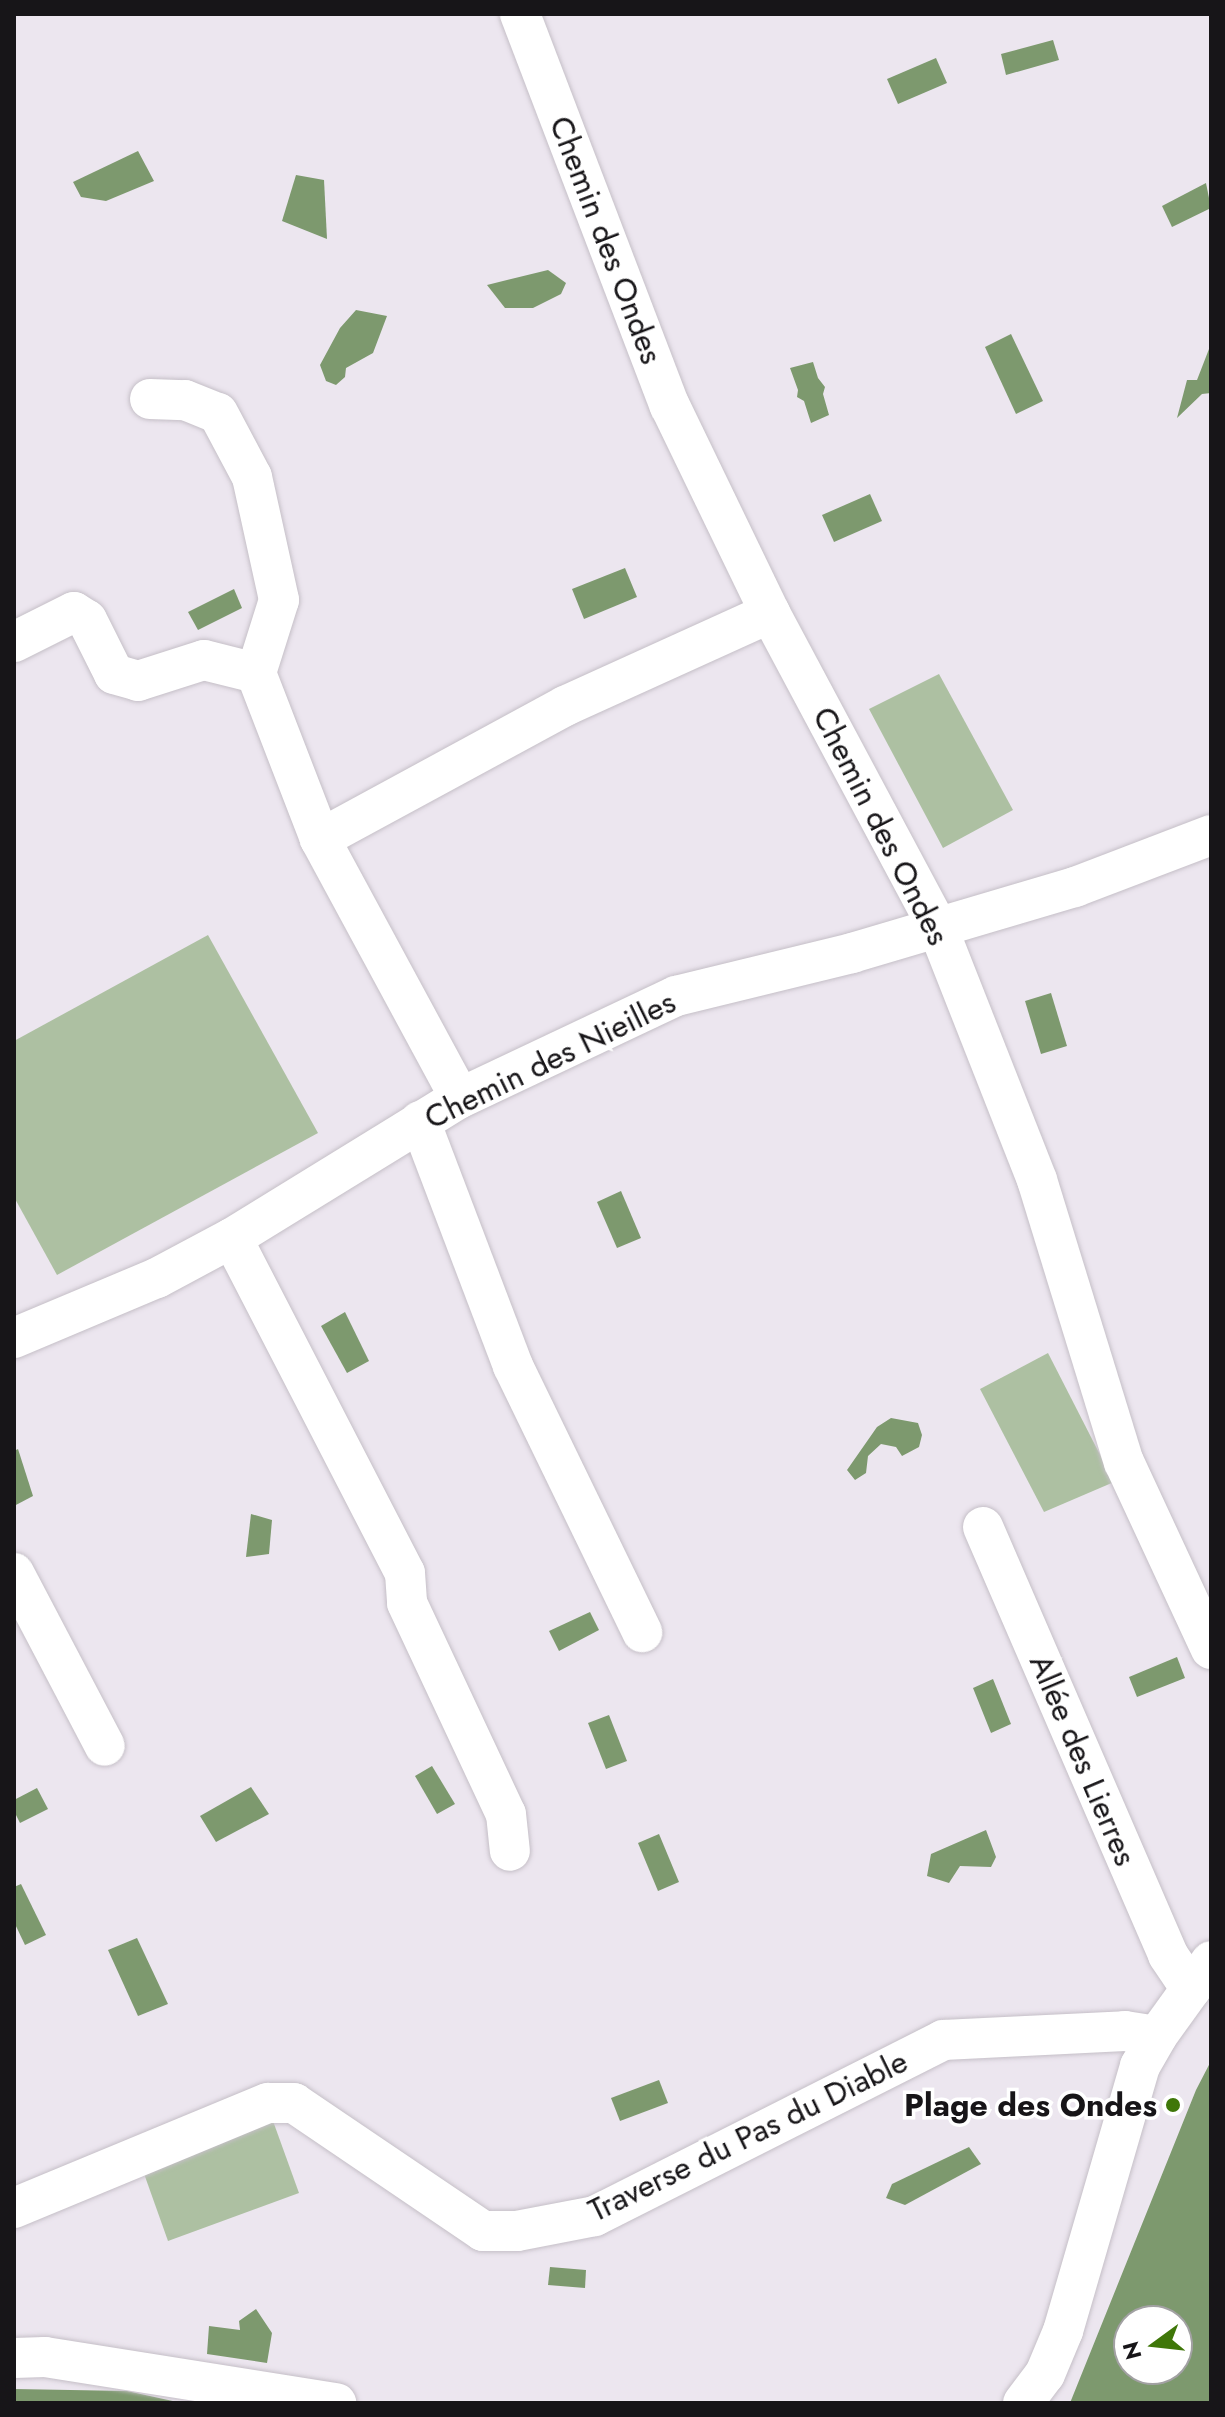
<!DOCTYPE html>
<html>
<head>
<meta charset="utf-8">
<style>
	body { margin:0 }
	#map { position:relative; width:1225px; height:2417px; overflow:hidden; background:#ece6ef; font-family:Jost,sans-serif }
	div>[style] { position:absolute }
	.green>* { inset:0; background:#adc0a2 }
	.water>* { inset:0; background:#7d996e }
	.roads { filter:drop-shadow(0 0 2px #c5bfc7) drop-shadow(0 0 2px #c5bfc7) }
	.minor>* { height:40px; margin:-20px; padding:0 20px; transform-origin:20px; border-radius:20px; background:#fff }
	.dots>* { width:22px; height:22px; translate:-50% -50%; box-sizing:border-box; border:4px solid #fff; border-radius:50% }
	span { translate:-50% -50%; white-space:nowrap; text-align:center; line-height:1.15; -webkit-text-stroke:7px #fff; paint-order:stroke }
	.street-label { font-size:32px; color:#171518 }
	.poi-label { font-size:32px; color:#171518; font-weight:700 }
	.right { translate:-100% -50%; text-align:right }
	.frame { position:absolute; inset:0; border:16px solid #171518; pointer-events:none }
	.north { position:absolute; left:1113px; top:2305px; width:80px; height:80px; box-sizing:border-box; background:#fff; border:2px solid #a2a1a3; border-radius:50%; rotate:255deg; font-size:22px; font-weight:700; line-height:32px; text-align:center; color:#171518 }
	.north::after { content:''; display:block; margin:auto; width:28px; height:36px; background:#3f7709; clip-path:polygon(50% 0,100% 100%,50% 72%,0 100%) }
</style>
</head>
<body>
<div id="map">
	<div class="green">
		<i style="clip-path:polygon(939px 674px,1013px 810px,943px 848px,869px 709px)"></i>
		<i style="clip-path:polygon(208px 935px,318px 1133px,57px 1275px,14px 1197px,14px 1041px)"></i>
		<i style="clip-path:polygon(1048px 1353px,1114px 1482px,1044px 1512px,980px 1389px)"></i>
		<i style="clip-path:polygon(273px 2121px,299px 2193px,168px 2241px,142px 2168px)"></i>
	</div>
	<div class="water">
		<i style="clip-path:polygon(1053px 40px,1059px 60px,1006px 75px,1001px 54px)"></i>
		<i style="clip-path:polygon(936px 58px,947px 83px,898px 104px,887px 79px)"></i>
		<i style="clip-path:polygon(138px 151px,154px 181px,106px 201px,81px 197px,73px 182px)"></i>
		<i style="clip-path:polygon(296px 175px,324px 180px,327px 239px,282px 221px)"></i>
		<i style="clip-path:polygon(1206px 183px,1211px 208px,1172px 227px,1162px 206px)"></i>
		<i style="clip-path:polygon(548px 270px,566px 283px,561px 294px,533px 308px,505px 308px,487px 285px)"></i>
		<i style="clip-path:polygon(356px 310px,387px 316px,373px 353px,346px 368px,345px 377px,336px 385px,326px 381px,320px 365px,340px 328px)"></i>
		<i style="clip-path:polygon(1011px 334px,1043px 401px,1016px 414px,985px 347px)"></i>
		<i style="clip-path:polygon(1209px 349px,1211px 393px,1202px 394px,1177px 418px,1187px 380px,1197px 380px)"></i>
		<i style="clip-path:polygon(813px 362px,818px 378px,825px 387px,823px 394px,829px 415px,811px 423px,804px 401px,797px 397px,798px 390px,790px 368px)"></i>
		<i style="clip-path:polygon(870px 494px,882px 521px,834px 542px,822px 515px)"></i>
		<i style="clip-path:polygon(625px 568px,637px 597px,584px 619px,572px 589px)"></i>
		<i style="clip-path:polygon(234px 589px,242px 608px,198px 630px,188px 612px)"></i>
		<i style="clip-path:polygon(1051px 993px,1067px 1046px,1041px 1054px,1025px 1001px)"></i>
		<i style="clip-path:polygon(621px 1191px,641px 1238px,617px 1248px,597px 1202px)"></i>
		<i style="clip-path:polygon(345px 1312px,369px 1361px,347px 1373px,321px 1326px)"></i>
		<i style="clip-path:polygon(891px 1418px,918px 1423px,922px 1435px,919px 1447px,902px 1456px,896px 1447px,881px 1444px,868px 1456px,866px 1473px,855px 1480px,847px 1470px,877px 1427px)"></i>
		<i style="clip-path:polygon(18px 1449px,33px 1496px,14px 1506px,14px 1451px)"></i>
		<i style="clip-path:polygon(251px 1514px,272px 1520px,269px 1554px,246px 1557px)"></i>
		<i style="clip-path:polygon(590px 1612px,599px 1630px,559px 1651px,549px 1631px)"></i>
		<i style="clip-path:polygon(1177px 1657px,1185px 1678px,1137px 1697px,1129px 1677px)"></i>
		<i style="clip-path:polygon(993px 1679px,1011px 1724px,991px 1733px,973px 1688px)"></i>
		<i style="clip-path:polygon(609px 1715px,627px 1761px,606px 1769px,588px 1723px)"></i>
		<i style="clip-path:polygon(432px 1766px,455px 1804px,437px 1814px,415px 1776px)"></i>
		<i style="clip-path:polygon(251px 1787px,269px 1814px,216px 1842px,200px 1816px)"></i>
		<i style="clip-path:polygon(37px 1788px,48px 1809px,20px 1823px,14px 1811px,14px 1800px)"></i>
		<i style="clip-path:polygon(986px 1830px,996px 1857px,991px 1867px,960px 1866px,949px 1883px,927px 1876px,931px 1854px)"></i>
		<i style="clip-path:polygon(659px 1834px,679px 1882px,658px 1891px,638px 1843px)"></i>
		<i style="clip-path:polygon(21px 1884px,46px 1935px,25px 1945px,14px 1922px,14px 1887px)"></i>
		<i style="clip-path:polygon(137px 1938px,168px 2004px,138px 2016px,108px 1950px)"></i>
		<i style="clip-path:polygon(evenodd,1211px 2061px,1211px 2403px,1070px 2403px,1196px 2090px,1211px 2061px,1129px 2321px,1177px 2321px,1177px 2369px,1129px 2369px,1129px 2321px)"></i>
		<i style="clip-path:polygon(659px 2080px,668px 2103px,620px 2121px,611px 2098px)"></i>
		<i style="clip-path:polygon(969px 2147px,981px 2164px,905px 2205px,886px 2198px,892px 2184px)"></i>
		<i style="clip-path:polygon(550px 2267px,586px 2270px,585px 2288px,548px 2285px)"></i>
		<i style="clip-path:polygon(256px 2309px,272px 2333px,267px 2363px,207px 2354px,209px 2326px,240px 2330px,239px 2321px)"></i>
		<i style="clip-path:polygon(14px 2389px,127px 2391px,182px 2403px,14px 2403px)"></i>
	</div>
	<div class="roads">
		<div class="minor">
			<i style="left:520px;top:14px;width:420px;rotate:69.1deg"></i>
			<i style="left:670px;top:406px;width:230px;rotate:64.2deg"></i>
			<i style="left:770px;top:613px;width:355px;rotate:61.9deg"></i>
			<i style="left:937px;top:926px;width:273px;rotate:68.5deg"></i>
			<i style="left:1037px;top:1180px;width:295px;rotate:72.9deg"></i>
			<i style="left:1124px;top:1462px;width:206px;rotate:65.1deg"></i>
			<i style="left:150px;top:399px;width:35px;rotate:2deg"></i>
			<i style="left:185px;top:400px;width:35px;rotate:22deg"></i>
			<i style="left:218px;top:413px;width:72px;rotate:62deg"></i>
			<i style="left:252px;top:477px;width:126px;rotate:77.6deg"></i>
			<i style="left:279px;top:600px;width:77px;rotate:107.5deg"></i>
			<i style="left:256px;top:673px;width:178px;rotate:68.9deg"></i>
			<i style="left:320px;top:839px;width:294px;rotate:61.6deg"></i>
			<i style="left:14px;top:642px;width:67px;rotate:-26.6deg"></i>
			<i style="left:74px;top:612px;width:15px;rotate:32deg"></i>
			<i style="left:87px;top:620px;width:60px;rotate:63.4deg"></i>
			<i style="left:114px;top:674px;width:25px;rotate:16deg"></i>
			<i style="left:138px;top:681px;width:69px;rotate:-17.7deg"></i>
			<i style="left:204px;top:660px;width:54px;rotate:14deg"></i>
			<i style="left:320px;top:839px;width:279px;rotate:-28.5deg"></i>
			<i style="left:565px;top:706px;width:225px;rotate:-24.4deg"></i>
			<i style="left:420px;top:1121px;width:262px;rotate:69.2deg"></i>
			<i style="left:513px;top:1366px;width:296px;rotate:64.1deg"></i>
			<i style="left:232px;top:1238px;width:377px;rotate:62.7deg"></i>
			<i style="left:405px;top:1573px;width:30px;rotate:86deg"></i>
			<i style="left:407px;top:1603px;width:233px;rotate:64.9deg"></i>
			<i style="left:506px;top:1814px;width:37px;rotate:84deg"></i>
			<i style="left:14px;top:1338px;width:155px;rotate:-22.8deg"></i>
			<i style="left:157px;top:1278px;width:85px;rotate:-28.1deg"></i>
			<i style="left:232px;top:1238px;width:268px;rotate:-31.6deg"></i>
			<i style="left:460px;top:1098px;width:239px;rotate:-25.3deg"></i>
			<i style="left:676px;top:996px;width:181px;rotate:-13.7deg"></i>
			<i style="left:852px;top:953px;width:233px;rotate:-16.5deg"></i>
			<i style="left:1075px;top:887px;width:146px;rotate:-20.9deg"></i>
			<i style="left:983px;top:1527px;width:466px;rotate:66.6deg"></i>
			<i style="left:1168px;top:1955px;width:41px;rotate:55.9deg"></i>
			<i style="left:14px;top:1573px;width:195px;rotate:62.3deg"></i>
			<i style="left:14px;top:2208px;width:275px;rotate:-22.5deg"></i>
			<i style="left:268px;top:2103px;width:26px"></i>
			<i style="left:294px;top:2103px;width:228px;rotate:34.1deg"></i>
			<i style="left:483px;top:2231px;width:34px"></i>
			<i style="left:517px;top:2231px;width:79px;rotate:-10.9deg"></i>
			<i style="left:595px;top:2216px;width:390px;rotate:-26.8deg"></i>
			<i style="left:943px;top:2040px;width:182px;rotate:-2.8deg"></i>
			<i style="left:1125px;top:2031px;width:32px;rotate:9deg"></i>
			<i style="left:14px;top:2358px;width:31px;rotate:-2deg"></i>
			<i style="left:45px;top:2357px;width:295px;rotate:9deg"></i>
			<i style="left:1023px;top:2403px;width:36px;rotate:-53deg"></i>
			<i style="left:1045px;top:2374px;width:47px;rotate:-67.3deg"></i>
			<i style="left:1063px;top:2331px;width:276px;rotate:-73.8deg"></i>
			<i style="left:1140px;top:2066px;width:34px;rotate:-60deg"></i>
			<i style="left:1157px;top:2036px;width:92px;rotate:-54.2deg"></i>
		</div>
	</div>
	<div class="dots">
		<i style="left:1173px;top:2105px;background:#3f7709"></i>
	</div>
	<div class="street-label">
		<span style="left:606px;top:240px;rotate:69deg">Chemin des Ondes</span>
		<span style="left:881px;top:826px;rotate:63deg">Chemin des Ondes</span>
		<span style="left:550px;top:1060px;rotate:-26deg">Chemin des Nieilles</span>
		<span style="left:1083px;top:1760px;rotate:67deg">Allée des Lierres</span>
		<span style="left:748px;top:2136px;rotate:-26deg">Traverse du Pas du Diable</span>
	</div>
	<div class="poi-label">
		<span class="right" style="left:1157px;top:2105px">Plage des Ondes</span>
	</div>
	<div class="frame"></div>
	<div class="north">N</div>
</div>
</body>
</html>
